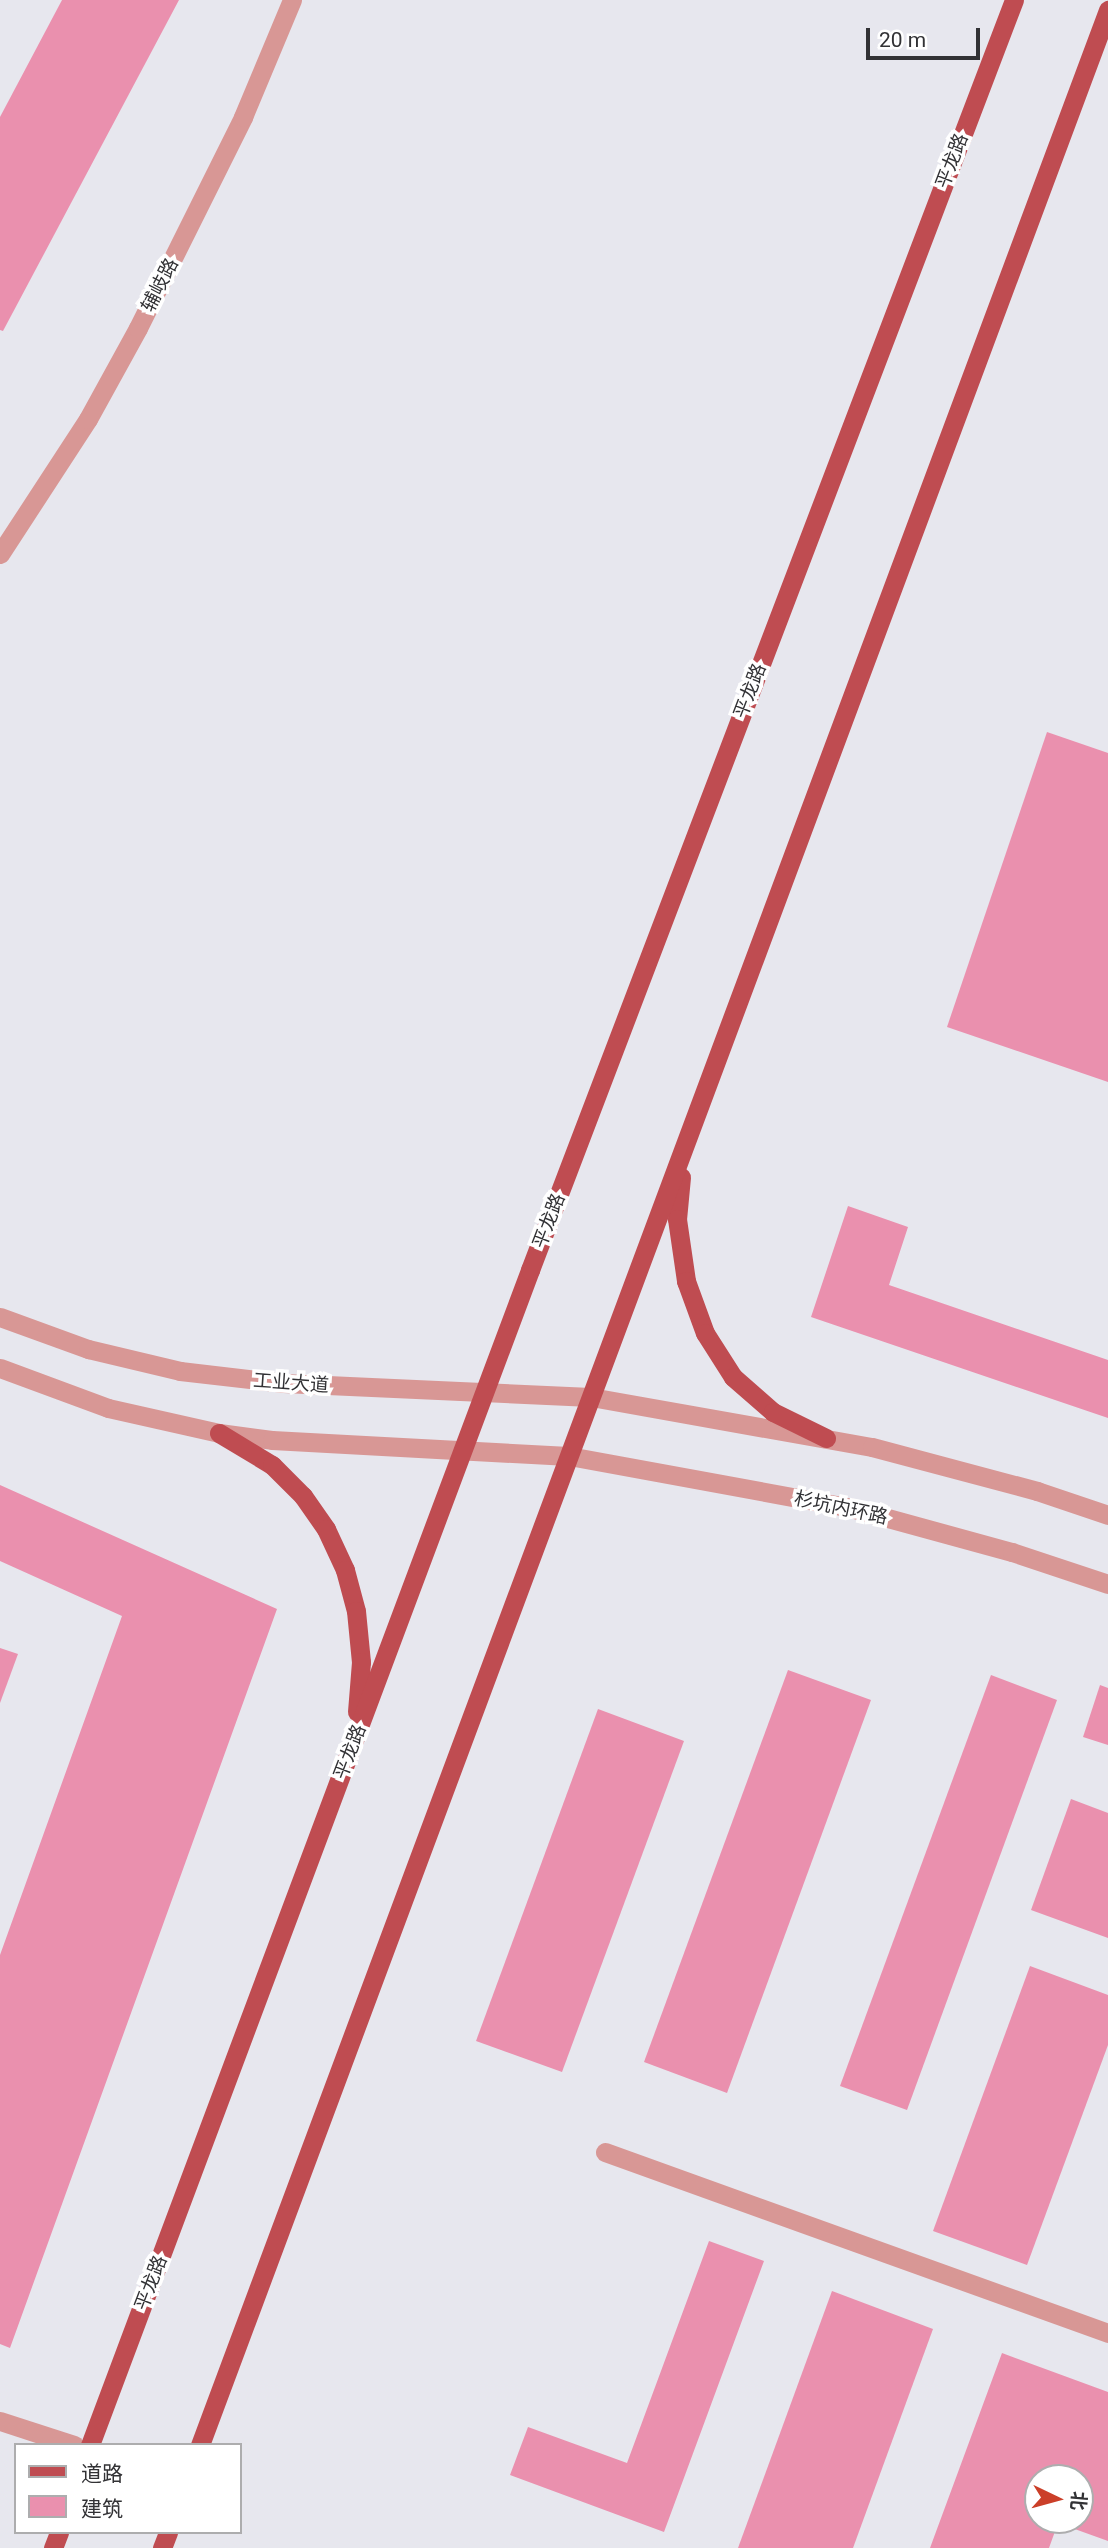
<!DOCTYPE html>
<html>
<head>
<meta charset="utf-8">
<style>
	body { margin:0 }
	#map { position:relative; width:1108px; height:2548px; overflow:hidden; background:#e7e7ee; font-family:Roboto,"Noto Sans SC",sans-serif }
	div>[style] { position:absolute }
	.building>* { inset:0; background:#ea90ae }
	.service>* { height:19px; margin:-9.5px; padding:0 9.5px; transform-origin:9.5px; border-radius:9.5px; background:#d89795 }
	.minor>* { height:19px; margin:-9.5px; padding:0 9.5px; transform-origin:9.5px; border-radius:9.5px; background:#d89795 }
	.tertiary>* { height:19px; margin:-9.5px; padding:0 9.5px; transform-origin:9.5px; border-radius:9.5px; background:#d89795 }
	.primary>* { height:19px; margin:-9.5px; padding:0 9.5px; transform-origin:9.5px; border-radius:9.5px; background:#bf4c51 }
	span { translate:-50% -50%; white-space:nowrap; text-align:center; line-height:1.15; -webkit-text-stroke:7px #fff; paint-order:stroke }
	.street-label { font-size:19px; color:#323235 }
	.legend { position:absolute; left:14px; top:2443px; width:228px; height:91px; box-sizing:border-box; background:#fff; border:2px solid #adadae; margin:0; padding:9px 12px; list-style:none; font-size:21px; color:#323235 }
	.legend li { display:flex; align-items:center; gap:14px; height:35px }
	.legend b { width:35px; border:2px solid #adadae }
	.north { position:absolute; left:1024px; top:2464px; width:70px; height:70px; box-sizing:border-box; background:#fff; border:2px solid #adadae; border-radius:50%; rotate:95deg; font-size:19px; font-weight:700; line-height:28px; text-align:center; color:#323235 }
	.north::after { content:''; display:block; margin:auto; width:24px; height:32px; background:#cb3f29; clip-path:polygon(50% 0,100% 100%,50% 72%,0 100%) }
	.scale { position:absolute; left:866px; top:28px; width:114px; height:32px; box-sizing:border-box; border:4px solid #323235; border-top:0; padding-left:9px; font-size:21px; line-height:24px; white-space:nowrap; color:#323235; -webkit-text-stroke:5px #fff; paint-order:stroke }
</style>
</head>
<body>
<div id="map">
	<div class="building">
		<i style="clip-path:polygon(62px 0,179px 0,3px 331px,0 330px,0 117px)"></i>
		<i style="clip-path:polygon(1047px 732px,1108px 753px,1108px 1082px,947px 1027px)"></i>
		<i style="clip-path:polygon(848px 1206px,908px 1227px,889px 1285px,1108px 1360px,1108px 1418px,811px 1317px)"></i>
		<i style="clip-path:polygon(0 1485px,277px 1609px,10px 2348px,0 2344px,0 1955px,122px 1616px,0 1561px)"></i>
		<i style="clip-path:polygon(0 1648px,18px 1654px,0 1703px)"></i>
		<i style="clip-path:polygon(788px 1670px,871px 1700px,727px 2093px,644px 2062px)"></i>
		<i style="clip-path:polygon(991px 1675px,1057px 1700px,907px 2110px,840px 2086px)"></i>
		<i style="clip-path:polygon(1100px 1685px,1108px 1688px,1108px 1745px,1083px 1737px)"></i>
		<i style="clip-path:polygon(598px 1709px,684px 1741px,562px 2072px,476px 2041px)"></i>
		<i style="clip-path:polygon(1071px 1799px,1108px 1813px,1108px 1938px,1031px 1910px)"></i>
		<i style="clip-path:polygon(1030px 1966px,1108px 1995px,1108px 2045px,1027px 2265px,933px 2231px)"></i>
		<i style="clip-path:polygon(709px 2241px,764px 2261px,664px 2532px,510px 2475px,528px 2427px,627px 2463px)"></i>
		<i style="clip-path:polygon(832px 2291px,933px 2329px,853px 2548px,738px 2548px)"></i>
		<i style="clip-path:polygon(evenodd,1002px 2353px,1108px 2392px,1108px 2541px,1058px 2523px,1049px 2548px,930px 2548px,1002px 2353px,1038px 2478px,1080px 2478px,1080px 2520px,1038px 2520px,1038px 2478px)"></i>
	</div>
	<div class="service">
		<i style="left:605px;top:2152px;width:535px;rotate:19.79deg"></i>
		<i style="left:0;top:2421px;width:78px;rotate:18deg"></i>
	</div>
	<div class="minor">
		<i style="left:0;top:554px;width:161px;rotate:-56.9deg"></i>
		<i style="left:88px;top:419px;width:104px;rotate:-61.2deg"></i>
		<i style="left:138px;top:328px;width:236px;rotate:-63.5deg"></i>
		<i style="left:243px;top:117px;width:127px;rotate:-67.3deg"></i>
	</div>
	<div class="tertiary">
		<i style="left:0;top:1317px;width:94px;rotate:20deg"></i>
		<i style="left:88px;top:1349px;width:95px;rotate:13.4deg"></i>
		<i style="left:180px;top:1371px;width:104px;rotate:6.6deg"></i>
		<i style="left:283px;top:1383px;width:308px;rotate:2.6deg"></i>
		<i style="left:591px;top:1397px;width:285px;rotate:10.1deg"></i>
		<i style="left:872px;top:1447px;width:171px;rotate:14.9deg"></i>
		<i style="left:1037px;top:1491px;width:75px;rotate:18.7deg"></i>
		<i style="left:0;top:1368px;width:115px;rotate:20.3deg"></i>
		<i style="left:108px;top:1408px;width:114px;rotate:12.7deg"></i>
		<i style="left:219px;top:1433px;width:53px;rotate:7.5deg"></i>
		<i style="left:272px;top:1440px;width:297px;rotate:3.1deg"></i>
		<i style="left:569px;top:1456px;width:287px;rotate:10.4deg"></i>
		<i style="left:851px;top:1508px;width:167px;rotate:15.3deg"></i>
		<i style="left:1012px;top:1552px;width:101px;rotate:18.4deg"></i>
	</div>
	<div class="primary">
		<i style="left:681px;top:1177px;width:42px;rotate:95.4deg"></i>
		<i style="left:677px;top:1219px;width:63px;rotate:81.7deg"></i>
		<i style="left:686px;top:1281px;width:55px;rotate:69.9deg"></i>
		<i style="left:705px;top:1333px;width:52px;rotate:57.5deg"></i>
		<i style="left:733px;top:1377px;width:53px;rotate:41.2deg"></i>
		<i style="left:773px;top:1412px;width:59px;rotate:26.1deg"></i>
		<i style="left:219px;top:1433px;width:62px;rotate:31.1deg"></i>
		<i style="left:272px;top:1465px;width:44px;rotate:45deg"></i>
		<i style="left:303px;top:1496px;width:40px;rotate:55.1deg"></i>
		<i style="left:326px;top:1529px;width:45px;rotate:65.1deg"></i>
		<i style="left:345px;top:1570px;width:42px;rotate:75deg"></i>
		<i style="left:356px;top:1611px;width:51px;rotate:84.4deg"></i>
		<i style="left:361px;top:1662px;width:50px;rotate:94.6deg"></i>
		<i style="left:90px;top:2445px;width:1255px;rotate:-69.47deg"></i>
		<i style="left:530px;top:1270px;width:1359px;rotate:-69.14deg"></i>
		<i style="left:200px;top:2445px;width:2599px;rotate:-69.55deg"></i>
		<i style="left:53px;top:2548px;width:17px;rotate:-69deg"></i>
		<i style="left:162px;top:2548px;width:17px;rotate:-69deg"></i>
	</div>
	<div class="street-label">
		<span style="left:952px;top:161px;rotate:-69deg">平龙路</span>
		<span style="left:160px;top:285px;rotate:-63deg">辅岐路</span>
		<span style="left:750px;top:691px;rotate:-69deg">平龙路</span>
		<span style="left:549px;top:1221px;rotate:-69deg">平龙路</span>
		<span style="left:291px;top:1383px;rotate:4deg">工业大道</span>
		<span style="left:841px;top:1508px;rotate:12deg">杉坑内环路</span>
		<span style="left:350px;top:1752px;rotate:-69deg">平龙路</span>
		<span style="left:151px;top:2283px;rotate:-69deg">平龙路</span>
	</div>
	<ul class="legend">
	<li><b style="height:9px;background:#bf4c51"></b>道路</li>
	<li><b style="height:19px;background:#ea90ae"></b>建筑</li>
	</ul>
	<div class="north">北</div>
	<div class="scale">20 m</div>
</div>
</body>
</html>
